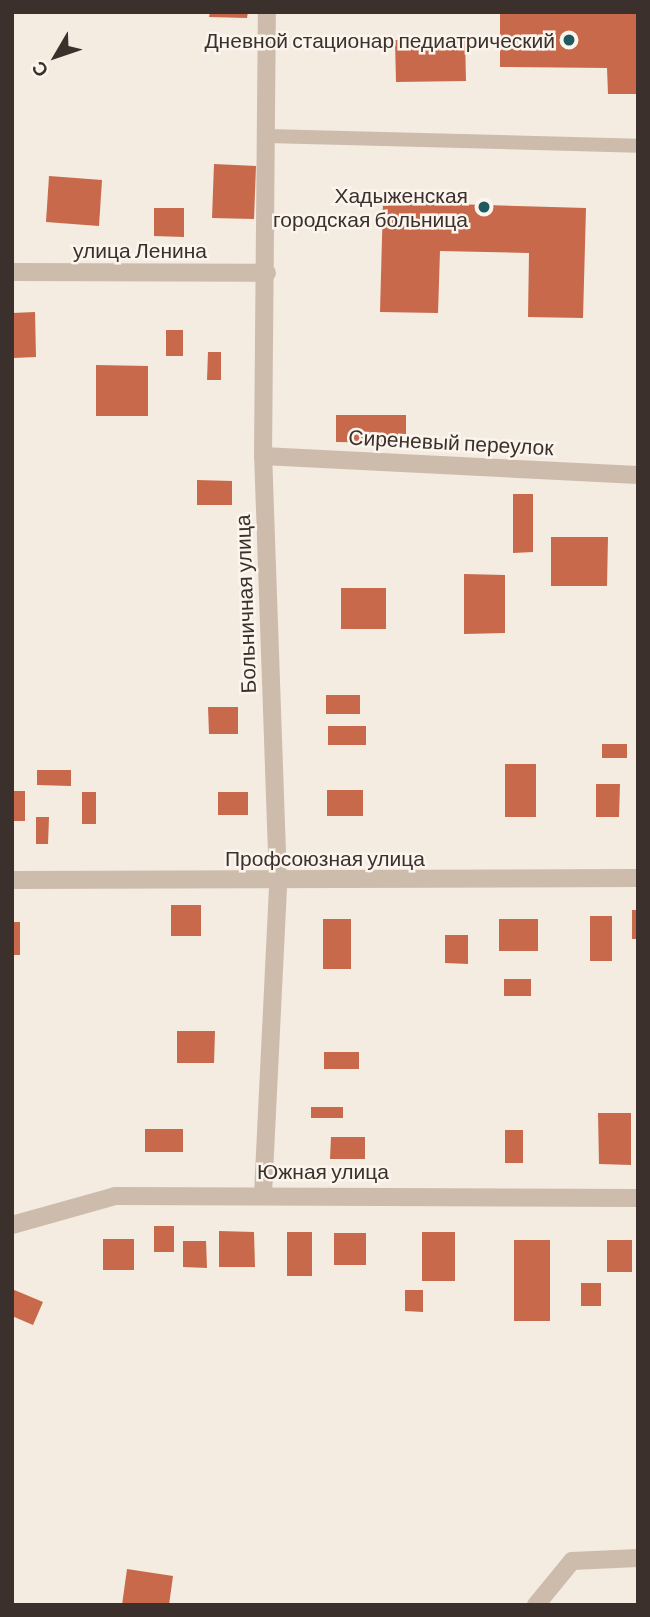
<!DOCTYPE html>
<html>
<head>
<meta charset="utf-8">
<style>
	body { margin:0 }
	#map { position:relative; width:650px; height:1617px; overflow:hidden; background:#f4ebe1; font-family:Barlow,sans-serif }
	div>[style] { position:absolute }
	.building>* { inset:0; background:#c8694b }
	.service>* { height:14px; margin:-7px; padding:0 7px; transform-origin:7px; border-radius:7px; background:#cdbbac }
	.minor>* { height:18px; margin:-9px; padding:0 9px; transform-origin:9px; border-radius:9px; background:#cdbbac }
	.dots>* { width:19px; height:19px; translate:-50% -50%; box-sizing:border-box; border:4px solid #fbf5ee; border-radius:50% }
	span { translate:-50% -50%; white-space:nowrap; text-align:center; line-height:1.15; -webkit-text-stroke:5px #fbf5ee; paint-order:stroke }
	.poi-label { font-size:21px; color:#3b302b }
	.right { translate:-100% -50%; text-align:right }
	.street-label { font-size:21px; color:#3b302b }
	.frame { position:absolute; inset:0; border:14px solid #3b302b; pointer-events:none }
	.north { position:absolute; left:21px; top:21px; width:70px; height:70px; -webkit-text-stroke:5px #fbf5ee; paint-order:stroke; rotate:231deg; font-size:19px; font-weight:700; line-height:28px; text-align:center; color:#3b302b }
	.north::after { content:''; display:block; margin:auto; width:24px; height:32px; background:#3b302b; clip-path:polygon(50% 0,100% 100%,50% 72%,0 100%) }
</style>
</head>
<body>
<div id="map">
	<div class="building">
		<i style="clip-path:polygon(210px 12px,248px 12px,247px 18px,209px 17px)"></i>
		<i style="clip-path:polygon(500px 12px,638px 12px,638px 94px,608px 94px,607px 68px,500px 67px)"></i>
		<i style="clip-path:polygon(465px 38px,466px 81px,396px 82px,395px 40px)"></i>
		<i style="clip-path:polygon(214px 164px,256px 166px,254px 219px,212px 218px)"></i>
		<i style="clip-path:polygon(49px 176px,102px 180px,99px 226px,46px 222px)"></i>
		<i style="clip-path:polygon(383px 202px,586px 208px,583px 318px,528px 317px,529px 253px,440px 251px,438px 313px,380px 312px)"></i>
		<i style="clip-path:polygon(154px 208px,184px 208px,184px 237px,154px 236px)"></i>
		<i style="clip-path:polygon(35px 312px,36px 357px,13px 358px,12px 313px)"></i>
		<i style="clip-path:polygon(166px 330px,183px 330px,183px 356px,166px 356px)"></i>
		<i style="clip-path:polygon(208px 352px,221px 352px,221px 380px,207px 380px)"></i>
		<i style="clip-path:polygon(96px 365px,148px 366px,148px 416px,96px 416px)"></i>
		<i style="clip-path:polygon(336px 415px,406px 415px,406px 443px,336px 442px)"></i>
		<i style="clip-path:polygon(197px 480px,232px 481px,232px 505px,197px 505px)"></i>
		<i style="clip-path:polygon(513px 494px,533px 494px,533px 552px,513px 553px)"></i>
		<i style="clip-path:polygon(551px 537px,608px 537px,607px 586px,551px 586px)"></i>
		<i style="clip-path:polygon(464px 574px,505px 575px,505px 633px,464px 634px)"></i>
		<i style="clip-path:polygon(341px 588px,386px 588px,386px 629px,341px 629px)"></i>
		<i style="clip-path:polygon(326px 695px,360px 695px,360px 714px,326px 714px)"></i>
		<i style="clip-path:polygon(208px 707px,238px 707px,238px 734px,209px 734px)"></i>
		<i style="clip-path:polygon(328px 726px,366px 726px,366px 745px,328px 745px)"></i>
		<i style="clip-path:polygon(602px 744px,627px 744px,627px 758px,602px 758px)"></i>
		<i style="clip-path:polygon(505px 764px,536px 764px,536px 817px,505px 817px)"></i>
		<i style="clip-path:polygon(37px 770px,71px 770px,71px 786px,37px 785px)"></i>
		<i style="clip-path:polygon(596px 784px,620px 784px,619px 817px,596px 817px)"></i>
		<i style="clip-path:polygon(327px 790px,363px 790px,363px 816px,327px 816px)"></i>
		<i style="clip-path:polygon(12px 791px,25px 791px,25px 821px,12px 821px)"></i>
		<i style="clip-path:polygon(82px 792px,96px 792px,96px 824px,82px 824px)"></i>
		<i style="clip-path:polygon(218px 792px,248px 792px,248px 815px,218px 815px)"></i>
		<i style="clip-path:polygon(36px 817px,49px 817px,48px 844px,36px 844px)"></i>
		<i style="clip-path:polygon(171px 905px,201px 905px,201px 936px,171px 936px)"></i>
		<i style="clip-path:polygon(632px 910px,638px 910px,638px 939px,632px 939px)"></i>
		<i style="clip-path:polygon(590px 916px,612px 916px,612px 961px,590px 961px)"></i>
		<i style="clip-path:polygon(323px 919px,351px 919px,351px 969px,323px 969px)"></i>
		<i style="clip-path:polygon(499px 919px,538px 919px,538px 951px,499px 951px)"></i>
		<i style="clip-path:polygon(12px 922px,20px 922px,20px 955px,12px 955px)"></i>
		<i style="clip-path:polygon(445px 935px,468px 935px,468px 964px,445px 963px)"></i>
		<i style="clip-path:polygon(504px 979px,531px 979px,531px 996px,504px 996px)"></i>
		<i style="clip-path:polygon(177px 1031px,215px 1031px,214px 1063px,177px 1063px)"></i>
		<i style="clip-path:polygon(324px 1052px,359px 1052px,359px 1069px,324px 1069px)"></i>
		<i style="clip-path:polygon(311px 1107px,343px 1107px,343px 1118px,311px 1118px)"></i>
		<i style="clip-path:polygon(598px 1113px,631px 1113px,631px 1165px,599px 1164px)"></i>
		<i style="clip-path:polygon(145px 1129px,183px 1129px,183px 1152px,145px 1152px)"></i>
		<i style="clip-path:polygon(505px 1130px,523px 1130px,523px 1163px,505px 1163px)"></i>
		<i style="clip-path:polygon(331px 1137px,365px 1137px,365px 1159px,330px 1159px)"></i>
		<i style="clip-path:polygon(154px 1226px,174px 1226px,174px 1252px,154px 1252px)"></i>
		<i style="clip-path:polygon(219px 1231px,254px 1232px,255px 1267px,219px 1267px)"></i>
		<i style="clip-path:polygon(287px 1232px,312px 1232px,312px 1276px,287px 1276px)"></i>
		<i style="clip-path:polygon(422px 1232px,455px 1232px,455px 1281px,422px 1281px)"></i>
		<i style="clip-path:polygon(334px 1233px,366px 1233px,366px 1265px,334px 1265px)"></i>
		<i style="clip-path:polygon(103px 1239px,134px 1239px,134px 1270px,103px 1270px)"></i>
		<i style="clip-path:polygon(514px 1240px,550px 1240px,550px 1321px,514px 1321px)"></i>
		<i style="clip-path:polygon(607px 1240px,632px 1240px,632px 1272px,607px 1272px)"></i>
		<i style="clip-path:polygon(183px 1241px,206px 1241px,207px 1268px,183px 1267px)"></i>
		<i style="clip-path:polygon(581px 1283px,601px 1283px,601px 1306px,581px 1306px)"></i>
		<i style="clip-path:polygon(12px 1289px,43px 1302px,33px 1325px,12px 1316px)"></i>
		<i style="clip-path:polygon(405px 1290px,423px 1290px,423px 1312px,405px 1311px)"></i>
		<i style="clip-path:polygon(127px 1569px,173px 1576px,169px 1605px,122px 1605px)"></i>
	</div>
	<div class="service">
		<i style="left:267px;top:136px;width:371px;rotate:1.5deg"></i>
	</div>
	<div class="minor">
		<i style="left:12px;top:272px;width:255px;rotate:0.2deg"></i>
		<i style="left:263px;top:456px;width:375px;rotate:2.9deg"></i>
		<i style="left:12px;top:880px;width:626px;rotate:-0.18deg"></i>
		<i style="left:263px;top:1194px;width:312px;rotate:-87.2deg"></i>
		<i style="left:278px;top:882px;width:426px;rotate:-92deg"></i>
		<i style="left:263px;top:456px;width:444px;rotate:-89.5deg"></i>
		<i style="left:12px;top:1225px;width:107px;rotate:-15.7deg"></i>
		<i style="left:115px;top:1196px;width:523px;rotate:0.22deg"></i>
		<i style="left:536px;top:1605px;width:57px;rotate:-50.7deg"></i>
		<i style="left:572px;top:1561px;width:66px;rotate:-2.6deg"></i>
	</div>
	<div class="dots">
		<i style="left:569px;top:40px;background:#1f5a5e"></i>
		<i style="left:484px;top:207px;background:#1f5a5e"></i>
	</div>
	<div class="poi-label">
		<span class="right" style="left:555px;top:40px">Дневной стационар педиатрический</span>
		<span class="right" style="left:468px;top:207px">Хадыженская<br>городская больница</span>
	</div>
	<div class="street-label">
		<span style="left:140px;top:250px">улица Ленина</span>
		<span style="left:451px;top:442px;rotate:3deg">Сиреневый переулок</span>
		<span style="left:245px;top:604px;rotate:-92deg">Больничная улица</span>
		<span style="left:325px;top:858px">Профсоюзная улица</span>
		<span style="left:323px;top:1171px">Южная улица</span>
	</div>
	<div class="frame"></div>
	<div class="north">С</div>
</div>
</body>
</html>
